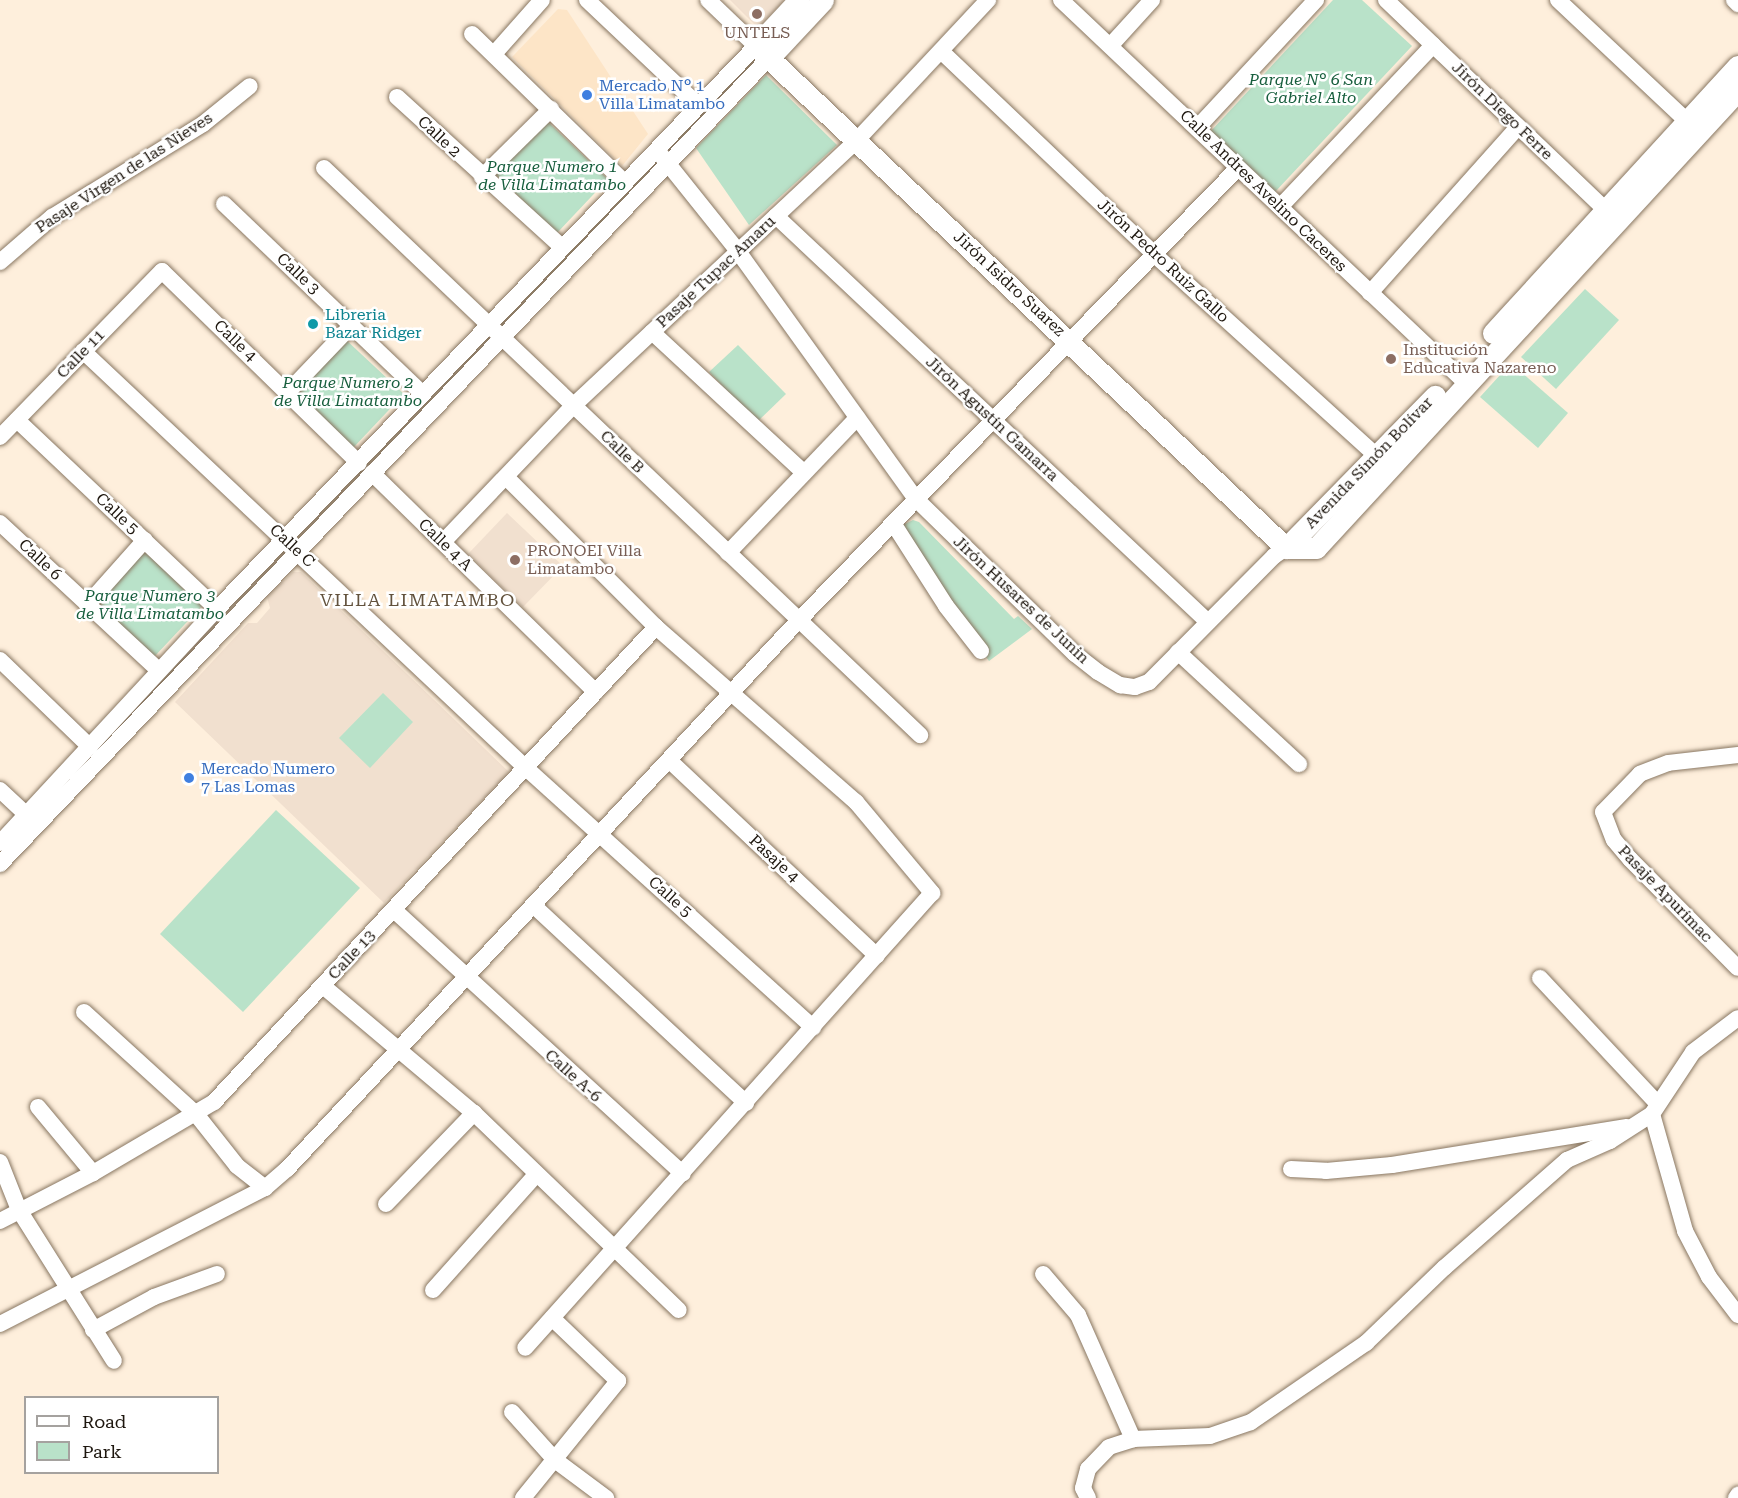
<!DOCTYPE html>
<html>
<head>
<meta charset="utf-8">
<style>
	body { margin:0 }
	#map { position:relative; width:1738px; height:1498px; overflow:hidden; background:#feefdc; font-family:"Roboto Serif",serif }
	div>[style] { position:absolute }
	.built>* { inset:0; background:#fde5c7 }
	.education>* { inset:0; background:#f1e0cf }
	.green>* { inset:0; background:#b9e2c9 }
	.roads { filter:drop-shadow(0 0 2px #887661) drop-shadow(0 0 2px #887661) }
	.minor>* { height:16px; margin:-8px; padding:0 8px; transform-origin:8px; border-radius:8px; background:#fff }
	.tertiary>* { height:21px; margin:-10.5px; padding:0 10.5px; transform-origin:10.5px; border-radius:10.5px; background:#fff }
	.dots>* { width:16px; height:16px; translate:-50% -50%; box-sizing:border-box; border:3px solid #fff; border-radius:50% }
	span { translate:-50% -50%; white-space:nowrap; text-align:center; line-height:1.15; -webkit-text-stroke:5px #fff; paint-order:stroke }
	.education-label { font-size:16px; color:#785e54 }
	.left { translate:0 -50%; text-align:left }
	.park-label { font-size:16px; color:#175e3d; font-style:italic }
	.shop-label { font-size:16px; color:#366cbe }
	.street-label { font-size:16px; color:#1e170f }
	.culture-label { font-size:16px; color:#0d838f }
	.neighbourhood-label { font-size:18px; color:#62523d; letter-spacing:1.5px }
	.legend { position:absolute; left:24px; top:1396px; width:195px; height:78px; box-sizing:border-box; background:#fff; border:2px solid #a5a29f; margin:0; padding:8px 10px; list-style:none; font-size:18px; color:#1e170f }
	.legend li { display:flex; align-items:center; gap:12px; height:30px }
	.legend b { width:30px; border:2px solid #a5a29f }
</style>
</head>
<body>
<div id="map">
	<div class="built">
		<i style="clip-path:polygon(558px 9px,567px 10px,648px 134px,622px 166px,512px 57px)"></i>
	</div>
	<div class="education">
		<i style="clip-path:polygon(730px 0,784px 0,758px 28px)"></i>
		<i style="clip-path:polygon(507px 513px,563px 566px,523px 607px,468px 554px)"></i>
		<i style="clip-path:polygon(293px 572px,301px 572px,509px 772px,384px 903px,175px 702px,248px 623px,257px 623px,270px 608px,267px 597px)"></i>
	</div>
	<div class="green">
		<i style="clip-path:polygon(1333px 0,1362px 0,1412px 46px,1275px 192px,1210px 132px)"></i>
		<i style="clip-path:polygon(766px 75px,837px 145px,749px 225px,696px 148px)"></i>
		<i style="clip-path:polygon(546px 120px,608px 179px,557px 233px,495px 174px)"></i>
		<i style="clip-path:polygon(1585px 289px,1619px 320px,1556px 389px,1521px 357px)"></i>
		<i style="clip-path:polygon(344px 338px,404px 394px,353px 448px,293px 392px)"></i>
		<i style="clip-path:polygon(738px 345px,786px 394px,757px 422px,709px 372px)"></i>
		<i style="clip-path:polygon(1511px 363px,1568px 413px,1538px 448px,1480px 397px)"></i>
		<i style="clip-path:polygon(913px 520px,919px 522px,1014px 619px,1018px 616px,1032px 629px,989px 661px,903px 539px,903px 525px)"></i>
		<i style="clip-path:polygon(145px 552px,202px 606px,154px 657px,97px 603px)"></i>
		<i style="clip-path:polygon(383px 693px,413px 722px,370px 768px,339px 738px)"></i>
		<i style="clip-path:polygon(276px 810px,360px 888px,243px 1012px,160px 934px)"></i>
	</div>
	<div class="roads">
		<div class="minor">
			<i style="left:587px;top:0;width:154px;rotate:43.4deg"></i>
			<i style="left:1061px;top:0;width:557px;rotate:43.4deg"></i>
			<i style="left:1386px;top:0;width:314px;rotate:43.7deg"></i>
			<i style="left:1558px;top:0;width:178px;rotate:43.2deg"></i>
			<i style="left:1734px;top:0;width:6px;rotate:45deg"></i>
			<i style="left:472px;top:34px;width:214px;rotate:44.2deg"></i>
			<i style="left:1111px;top:45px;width:61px;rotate:-47.7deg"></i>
			<i style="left:941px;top:51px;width:296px;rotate:43.6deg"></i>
			<i style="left:1155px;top:255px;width:309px;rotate:42.2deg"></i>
			<i style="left:494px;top:54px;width:72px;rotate:-48.4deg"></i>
			<i style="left:397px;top:97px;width:223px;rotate:42.3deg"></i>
			<i style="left:1197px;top:128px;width:175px;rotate:-47.1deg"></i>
			<i style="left:661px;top:155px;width:122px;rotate:51.3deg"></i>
			<i style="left:737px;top:250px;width:307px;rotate:54.3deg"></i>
			<i style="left:916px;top:499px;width:222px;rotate:44.3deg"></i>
			<i style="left:1075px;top:654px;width:29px;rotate:38deg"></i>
			<i style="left:1098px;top:672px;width:26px;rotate:31deg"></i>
			<i style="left:1120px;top:685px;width:15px;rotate:8deg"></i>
			<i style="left:1135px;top:687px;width:15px;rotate:-20deg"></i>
			<i style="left:1149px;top:682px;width:177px;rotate:-45.2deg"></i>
			<i style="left:1274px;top:556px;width:14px;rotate:-34deg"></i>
			<i style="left:324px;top:168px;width:823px;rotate:43.57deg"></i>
			<i style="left:482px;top:177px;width:97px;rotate:-44.6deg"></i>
			<i style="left:224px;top:204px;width:275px;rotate:43.7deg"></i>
			<i style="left:1280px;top:207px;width:223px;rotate:-46.6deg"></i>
			<i style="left:776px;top:216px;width:593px;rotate:43.22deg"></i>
			<i style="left:0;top:262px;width:69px;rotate:-40.9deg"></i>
			<i style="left:52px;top:217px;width:177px;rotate:-31.6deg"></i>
			<i style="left:203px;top:124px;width:60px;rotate:-39deg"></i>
			<i style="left:1370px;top:293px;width:222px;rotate:-48.3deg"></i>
			<i style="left:652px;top:332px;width:207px;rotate:42.8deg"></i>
			<i style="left:83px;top:351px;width:608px;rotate:43.27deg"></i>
			<i style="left:526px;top:768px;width:387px;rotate:42.1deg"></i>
			<i style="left:288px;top:392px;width:93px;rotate:-46.3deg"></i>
			<i style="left:17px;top:420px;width:275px;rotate:43.4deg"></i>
			<i style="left:0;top:437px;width:232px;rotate:-45.7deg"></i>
			<i style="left:162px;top:271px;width:275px;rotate:44.3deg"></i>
			<i style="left:372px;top:473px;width:313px;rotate:44.4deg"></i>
			<i style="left:506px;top:477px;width:212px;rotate:45deg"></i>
			<i style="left:656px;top:627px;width:266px;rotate:41.2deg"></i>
			<i style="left:856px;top:802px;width:119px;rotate:50.1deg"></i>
			<i style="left:932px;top:893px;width:610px;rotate:131.81deg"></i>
			<i style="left:0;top:523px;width:217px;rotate:42.9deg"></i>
			<i style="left:893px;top:523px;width:98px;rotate:57.4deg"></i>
			<i style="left:946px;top:606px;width:57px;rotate:52.1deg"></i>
			<i style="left:443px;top:542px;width:188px;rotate:-46.3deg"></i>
			<i style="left:573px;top:406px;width:389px;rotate:-43.1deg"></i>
			<i style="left:857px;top:140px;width:192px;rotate:-46.9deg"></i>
			<i style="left:728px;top:553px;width:187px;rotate:-46.3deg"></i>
			<i style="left:87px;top:605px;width:87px;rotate:-48.3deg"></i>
			<i style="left:1178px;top:652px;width:165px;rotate:42.8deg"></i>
			<i style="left:0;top:660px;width:125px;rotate:44deg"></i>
			<i style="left:1738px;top:755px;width:70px;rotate:173.5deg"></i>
			<i style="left:1668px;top:763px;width:30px;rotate:159deg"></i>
			<i style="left:1640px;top:774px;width:53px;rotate:134.2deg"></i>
			<i style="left:1603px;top:812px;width:30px;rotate:69deg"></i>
			<i style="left:1614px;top:840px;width:25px;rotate:50deg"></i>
			<i style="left:1630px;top:859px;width:153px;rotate:45.3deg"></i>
			<i style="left:670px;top:761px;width:284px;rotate:43.3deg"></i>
			<i style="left:0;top:790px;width:37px;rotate:43deg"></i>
			<i style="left:0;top:843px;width:319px;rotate:-47.2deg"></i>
			<i style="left:217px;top:609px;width:779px;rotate:-46.25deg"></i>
			<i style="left:756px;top:46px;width:66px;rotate:-136.2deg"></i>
			<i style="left:0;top:864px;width:1114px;rotate:-46.35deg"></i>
			<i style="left:533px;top:905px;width:291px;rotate:42.9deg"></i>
			<i style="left:394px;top:910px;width:391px;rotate:42.4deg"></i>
			<i style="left:1540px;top:978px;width:171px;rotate:46.9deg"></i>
			<i style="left:323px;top:986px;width:197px;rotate:40.1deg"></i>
			<i style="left:474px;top:1113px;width:284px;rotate:43.9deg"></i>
			<i style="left:84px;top:1012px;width:151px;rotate:42.3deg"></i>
			<i style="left:196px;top:1114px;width:66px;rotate:51.7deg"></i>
			<i style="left:237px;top:1166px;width:36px;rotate:38deg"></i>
			<i style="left:38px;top:1107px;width:86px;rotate:50.2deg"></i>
			<i style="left:1652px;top:1114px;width:122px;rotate:74.2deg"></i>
			<i style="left:1685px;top:1231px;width:52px;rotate:62.4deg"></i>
			<i style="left:1709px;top:1277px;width:48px;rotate:52.7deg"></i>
			<i style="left:0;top:1162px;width:52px;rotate:68.4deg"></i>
			<i style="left:19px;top:1210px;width:178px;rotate:57.8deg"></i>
			<i style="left:1291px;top:1169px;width:35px;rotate:3deg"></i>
			<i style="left:1326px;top:1171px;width:66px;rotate:-5.2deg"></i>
			<i style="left:1392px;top:1165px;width:238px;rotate:-9.2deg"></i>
			<i style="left:386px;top:1204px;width:127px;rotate:-46deg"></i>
			<i style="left:0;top:1221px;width:105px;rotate:-27.3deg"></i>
			<i style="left:93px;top:1173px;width:140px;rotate:-30.4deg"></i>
			<i style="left:214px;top:1102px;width:649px;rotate:-47.06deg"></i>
			<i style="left:1043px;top:1274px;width:54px;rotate:49.5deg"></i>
			<i style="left:1078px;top:1315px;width:136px;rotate:66.1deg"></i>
			<i style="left:433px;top:1290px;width:154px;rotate:-48.2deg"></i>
			<i style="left:0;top:1324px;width:298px;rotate:-27.2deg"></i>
			<i style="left:265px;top:1188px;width:29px;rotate:-41deg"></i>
			<i style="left:287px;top:1169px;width:751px;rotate:-47deg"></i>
			<i style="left:799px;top:620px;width:630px;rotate:-45.84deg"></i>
			<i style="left:93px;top:1330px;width:69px;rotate:-28.4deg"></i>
			<i style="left:154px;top:1297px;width:67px;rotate:-20.1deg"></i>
			<i style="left:512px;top:1412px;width:64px;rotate:48.1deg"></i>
			<i style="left:555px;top:1460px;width:64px;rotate:36.7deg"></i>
			<i style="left:523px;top:1498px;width:151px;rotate:-50.9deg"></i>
			<i style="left:618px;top:1381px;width:91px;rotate:-136.3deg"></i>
			<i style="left:1088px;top:1498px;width:11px;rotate:-117deg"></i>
			<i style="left:1083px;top:1488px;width:20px;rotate:-75deg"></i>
			<i style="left:1088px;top:1469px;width:30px;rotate:-46deg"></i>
			<i style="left:1109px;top:1447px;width:25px;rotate:-18deg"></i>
			<i style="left:1133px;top:1439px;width:77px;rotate:-2.2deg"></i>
			<i style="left:1210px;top:1436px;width:43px;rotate:-18.9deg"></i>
			<i style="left:1251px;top:1422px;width:140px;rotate:-34.5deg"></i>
			<i style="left:1366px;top:1343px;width:108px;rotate:-43.9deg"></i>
			<i style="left:1444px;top:1268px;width:164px;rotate:-41.3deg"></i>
			<i style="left:1567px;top:1160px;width:47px;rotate:-23.8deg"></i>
			<i style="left:1610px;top:1141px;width:50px;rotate:-32.7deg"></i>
			<i style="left:1652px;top:1114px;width:74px;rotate:-56.5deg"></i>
			<i style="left:1693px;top:1052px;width:56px;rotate:-37.1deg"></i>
			<i style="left:1736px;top:1498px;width:4px;rotate:-56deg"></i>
		</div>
		<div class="tertiary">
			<i style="left:799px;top:0;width:63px;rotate:133.1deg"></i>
			<i style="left:756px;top:46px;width:730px;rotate:43.45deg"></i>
			<i style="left:1286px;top:548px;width:30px"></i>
			<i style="left:1316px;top:548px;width:623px;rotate:-47.34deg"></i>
			<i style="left:769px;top:58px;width:79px;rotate:-47deg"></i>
			<i style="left:1493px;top:333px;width:362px;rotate:-47.5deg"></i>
			<i style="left:1286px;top:548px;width:213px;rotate:-45.6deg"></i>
		</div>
	</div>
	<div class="dots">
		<i style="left:757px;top:14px;background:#8d6e63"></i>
		<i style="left:587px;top:95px;background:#3f7fe0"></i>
		<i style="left:313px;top:324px;background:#0f9aa8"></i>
		<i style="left:1391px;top:359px;background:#8d6e63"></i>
		<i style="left:515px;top:560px;background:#8d6e63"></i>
		<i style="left:189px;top:778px;background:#3f7fe0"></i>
	</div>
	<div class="education-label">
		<span style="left:757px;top:33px">UNTELS</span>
		<span class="left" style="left:1403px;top:359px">Institución<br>Educativa Nazareno</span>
		<span class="left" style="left:527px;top:560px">PRONOEI Villa<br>Limatambo</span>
	</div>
	<div class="park-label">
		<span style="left:1311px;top:89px">Parque N° 6 San<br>Gabriel Alto</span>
		<span style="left:552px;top:176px">Parque Numero 1<br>de Villa Limatambo</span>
		<span style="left:348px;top:392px">Parque Numero 2<br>de Villa Limatambo</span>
		<span style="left:150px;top:605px">Parque Numero 3<br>de Villa Limatambo</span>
	</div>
	<div class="shop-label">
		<span class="left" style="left:599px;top:95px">Mercado N° 1<br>Villa Limatambo</span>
		<span class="left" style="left:201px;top:778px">Mercado Numero<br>7 Las Lomas</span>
	</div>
	<div class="street-label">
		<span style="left:1502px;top:111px;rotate:44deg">Jirón Diego Ferre</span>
		<span style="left:439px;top:137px;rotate:43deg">Calle 2</span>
		<span style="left:124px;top:173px;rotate:-33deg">Pasaje Virgen de las Nieves</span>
		<span style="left:1263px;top:191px;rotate:44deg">Calle Andres Avelino Caceres</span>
		<span style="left:1163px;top:261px;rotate:43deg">Jirón Pedro Ruiz Gallo</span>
		<span style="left:716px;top:272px;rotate:-43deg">Pasaje Tupac Amaru</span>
		<span style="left:298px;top:274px;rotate:43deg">Calle 3</span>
		<span style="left:1009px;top:284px;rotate:43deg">Jirón Isidro Suarez</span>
		<span style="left:235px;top:341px;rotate:44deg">Calle 4</span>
		<span style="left:81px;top:354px;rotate:-46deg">Calle 11</span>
		<span style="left:992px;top:419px;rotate:43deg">Jirón Agustín Gamarra</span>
		<span style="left:622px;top:452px;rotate:44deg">Calle B</span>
		<span style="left:1369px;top:463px;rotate:-46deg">Avenida Simón Bolívar</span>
		<span style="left:117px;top:514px;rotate:43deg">Calle 5</span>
		<span style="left:445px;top:545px;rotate:44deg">Calle 4 A</span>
		<span style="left:292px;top:546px;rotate:43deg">Calle C</span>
		<span style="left:40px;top:560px;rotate:43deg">Calle 6</span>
		<span style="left:1021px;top:600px;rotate:43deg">Jirón Husares de Junin</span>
		<span style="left:774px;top:859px;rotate:43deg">Pasaje 4</span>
		<span style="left:1665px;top:894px;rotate:46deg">Pasaje Apurímac</span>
		<span style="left:670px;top:897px;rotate:42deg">Calle 5</span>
		<span style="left:352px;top:955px;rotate:-47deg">Calle 13</span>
		<span style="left:573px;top:1076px;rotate:42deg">Calle A-6</span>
	</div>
	<div class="culture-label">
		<span class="left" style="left:325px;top:324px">Libreria<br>Bazar Ridger</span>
	</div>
	<div class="neighbourhood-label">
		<span style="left:418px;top:600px">VILLA LIMATAMBO</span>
	</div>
	<ul class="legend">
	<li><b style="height:8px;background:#fff"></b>Road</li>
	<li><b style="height:16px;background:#b9e2c9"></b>Park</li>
	</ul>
</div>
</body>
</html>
